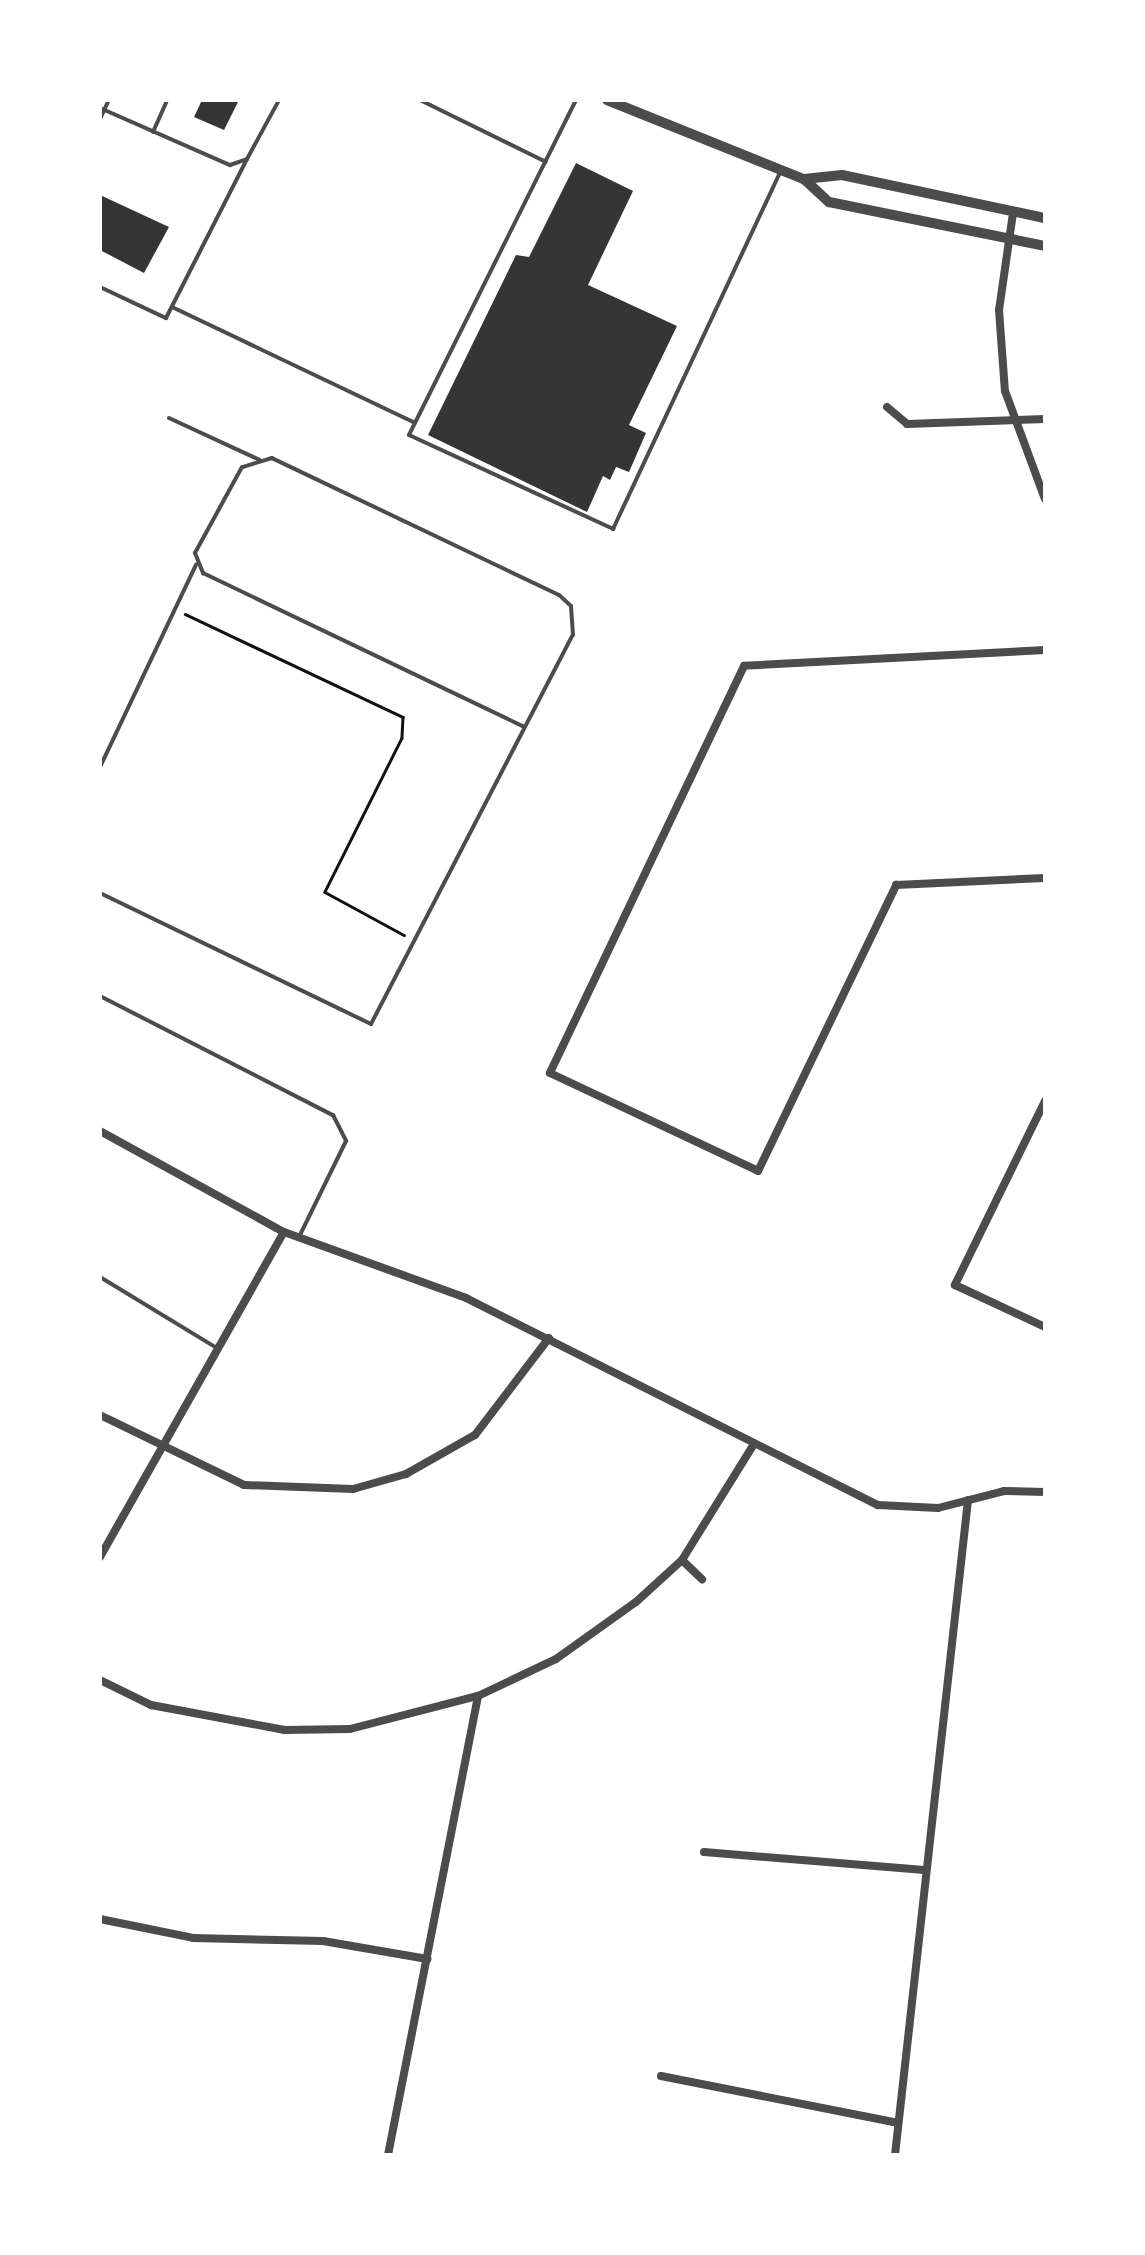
<!DOCTYPE html>
<html>
<head>
<meta charset="utf-8">
<style>
	body { margin:0 }
	#map { position:relative; width:1145px; height:2255px; overflow:hidden; background:#fff; font-family:Overpass,sans-serif }
	div>[style] { position:absolute }
	.building>* { inset:0; background:#353535 }
	.path>* { height:2.5px; margin:-1.25px; padding:0 1.25px; transform-origin:1.25px; border-radius:1.25px; background:#111 }
	.service>* { height:4px; margin:-2px; padding:0 2px; transform-origin:2px; border-radius:2px; background:#4c4c4c }
	.minor>* { height:8px; margin:-4px; padding:0 4px; transform-origin:4px; border-radius:4px; background:#4c4c4c }
	.tertiary>* { height:10px; margin:-5px; padding:0 5px; transform-origin:5px; border-radius:5px; background:#4c4c4c }
	span { translate:-50% -50%; white-space:nowrap; text-align:center; line-height:1.15; -webkit-text-stroke:9px #fff; paint-order:stroke }
	.frame { position:absolute; inset:0; border:102px solid #fff; pointer-events:none }
</style>
</head>
<body>
<div id="map">
	<div class="building">
		<i style="clip-path:polygon(202px 100px,239px 100px,224px 130px,194px 117px)"></i>
		<i style="clip-path:polygon(576px 163px,633px 191px,588px 285px,677px 326px,629px 425px,646px 433px,629px 472px,616px 467px,610px 480px,603px 476px,587px 512px,428px 435px,516px 255px,529px 257px)"></i>
		<i style="clip-path:polygon(100px 195px,169px 227px,144px 273px,100px 250px)"></i>
	</div>
	<div class="path">
		<i style="left:185px;top:614px;width:241px;rotate:25.3deg"></i>
		<i style="left:403px;top:717px;width:21px;rotate:93deg"></i>
		<i style="left:402px;top:738px;width:172px;rotate:116.6deg"></i>
		<i style="left:325px;top:892px;width:90px;rotate:28.6deg"></i>
	</div>
	<div class="service">
		<i style="left:420px;top:100px;width:140px;rotate:26.2deg"></i>
		<i style="left:576px;top:100px;width:374px;rotate:116.5deg"></i>
		<i style="left:409px;top:435px;width:225px;rotate:24.7deg"></i>
		<i style="left:613px;top:529px;width:392px;rotate:-64.9deg"></i>
		<i style="left:100px;top:108px;width:142px;rotate:23.7deg"></i>
		<i style="left:230px;top:165px;width:18px;rotate:-19deg"></i>
		<i style="left:247px;top:159px;width:67px;rotate:-61.5deg"></i>
		<i style="left:100px;top:119px;width:21px;rotate:-65deg"></i>
		<i style="left:153px;top:132px;width:35px;rotate:-66deg"></i>
		<i style="left:100px;top:287px;width:73px;rotate:25.2deg"></i>
		<i style="left:166px;top:318px;width:178px;rotate:-63deg"></i>
		<i style="left:172px;top:307px;width:269px;rotate:25.5deg"></i>
		<i style="left:169px;top:418px;width:100px;rotate:24.8deg"></i>
		<i style="left:100px;top:767px;width:224px;rotate:-64.6deg"></i>
		<i style="left:100px;top:893px;width:301px;rotate:25.8deg"></i>
		<i style="left:371px;top:1024px;width:438px;rotate:-62.6deg"></i>
		<i style="left:573px;top:635px;width:29px;rotate:-94deg"></i>
		<i style="left:571px;top:606px;width:16px;rotate:-137deg"></i>
		<i style="left:559px;top:595px;width:318px;rotate:-154.5deg"></i>
		<i style="left:272px;top:458px;width:31px;rotate:163deg"></i>
		<i style="left:242px;top:467px;width:98px;rotate:118.7deg"></i>
		<i style="left:195px;top:553px;width:22px;rotate:68deg"></i>
		<i style="left:203px;top:573px;width:355px;rotate:25.6deg"></i>
		<i style="left:100px;top:996px;width:262px;rotate:27.1deg"></i>
		<i style="left:333px;top:1115px;width:29px;rotate:63deg"></i>
		<i style="left:346px;top:1141px;width:105px;rotate:116.1deg"></i>
		<i style="left:100px;top:1277px;width:135px;rotate:31.3deg"></i>
	</div>
	<div class="minor">
		<i style="left:1013px;top:213px;width:98px;rotate:98.2deg"></i>
		<i style="left:999px;top:310px;width:81px;rotate:85.8deg"></i>
		<i style="left:1005px;top:391px;width:115px;rotate:69.7deg"></i>
		<i style="left:887px;top:407px;width:26px;rotate:40deg"></i>
		<i style="left:907px;top:424px;width:138px;rotate:-2.1deg"></i>
		<i style="left:1045px;top:650px;width:301px;rotate:177deg"></i>
		<i style="left:744px;top:666px;width:451px;rotate:115.5deg"></i>
		<i style="left:550px;top:1073px;width:230px;rotate:25.2deg"></i>
		<i style="left:758px;top:1171px;width:318px;rotate:-64.2deg"></i>
		<i style="left:896px;top:885px;width:149px;rotate:-2.7deg"></i>
		<i style="left:1045px;top:1101px;width:205px;rotate:116.1deg"></i>
		<i style="left:955px;top:1285px;width:99px;rotate:25deg"></i>
		<i style="left:100px;top:1131px;width:210px;rotate:28.8deg"></i>
		<i style="left:284px;top:1232px;width:194px;rotate:19.9deg"></i>
		<i style="left:466px;top:1298px;width:461px;rotate:26.7deg"></i>
		<i style="left:878px;top:1505px;width:60px;rotate:2.9deg"></i>
		<i style="left:938px;top:1508px;width:68px;rotate:-14.4deg"></i>
		<i style="left:1004px;top:1491px;width:41px;rotate:1.4deg"></i>
		<i style="left:100px;top:1415px;width:160px;rotate:25.9deg"></i>
		<i style="left:244px;top:1485px;width:109px;rotate:2.1deg"></i>
		<i style="left:353px;top:1489px;width:55px;rotate:-15.8deg"></i>
		<i style="left:406px;top:1474px;width:79px;rotate:-29.5deg"></i>
		<i style="left:475px;top:1435px;width:122px;rotate:-52.7deg"></i>
		<i style="left:100px;top:1557px;width:373px;rotate:-60.5deg"></i>
		<i style="left:682px;top:1560px;width:28px;rotate:44deg"></i>
		<i style="left:100px;top:1680px;width:57px;rotate:26.1deg"></i>
		<i style="left:151px;top:1705px;width:136px;rotate:10.6deg"></i>
		<i style="left:285px;top:1730px;width:65px;rotate:-0.9deg"></i>
		<i style="left:350px;top:1729px;width:132px;rotate:-14.5deg"></i>
		<i style="left:478px;top:1696px;width:86px;rotate:-25.4deg"></i>
		<i style="left:556px;top:1659px;width:98px;rotate:-35.5deg"></i>
		<i style="left:636px;top:1602px;width:62px;rotate:-42.4deg"></i>
		<i style="left:682px;top:1560px;width:137px;rotate:-58.2deg"></i>
		<i style="left:704px;top:1852px;width:221px;rotate:4.7deg"></i>
		<i style="left:100px;top:1919px;width:95px;rotate:11.5deg"></i>
		<i style="left:193px;top:1938px;width:130px;rotate:1.3deg"></i>
		<i style="left:323px;top:1941px;width:106px;rotate:9.8deg"></i>
		<i style="left:661px;top:2076px;width:237px;rotate:11.2deg"></i>
		<i style="left:388px;top:2155px;width:468px;rotate:-78.9deg"></i>
		<i style="left:895px;top:2155px;width:659px;rotate:-83.64deg"></i>
	</div>
	<div class="tertiary">
		<i style="left:607px;top:100px;width:212px;rotate:21.9deg"></i>
		<i style="left:804px;top:179px;width:34px;rotate:43deg"></i>
		<i style="left:829px;top:202px;width:220px;rotate:11.5deg"></i>
		<i style="left:804px;top:179px;width:38px;rotate:-6deg"></i>
		<i style="left:842px;top:175px;width:208px;rotate:12deg"></i>
	</div>
	<div class="frame"></div>
</div>
</body>
</html>
